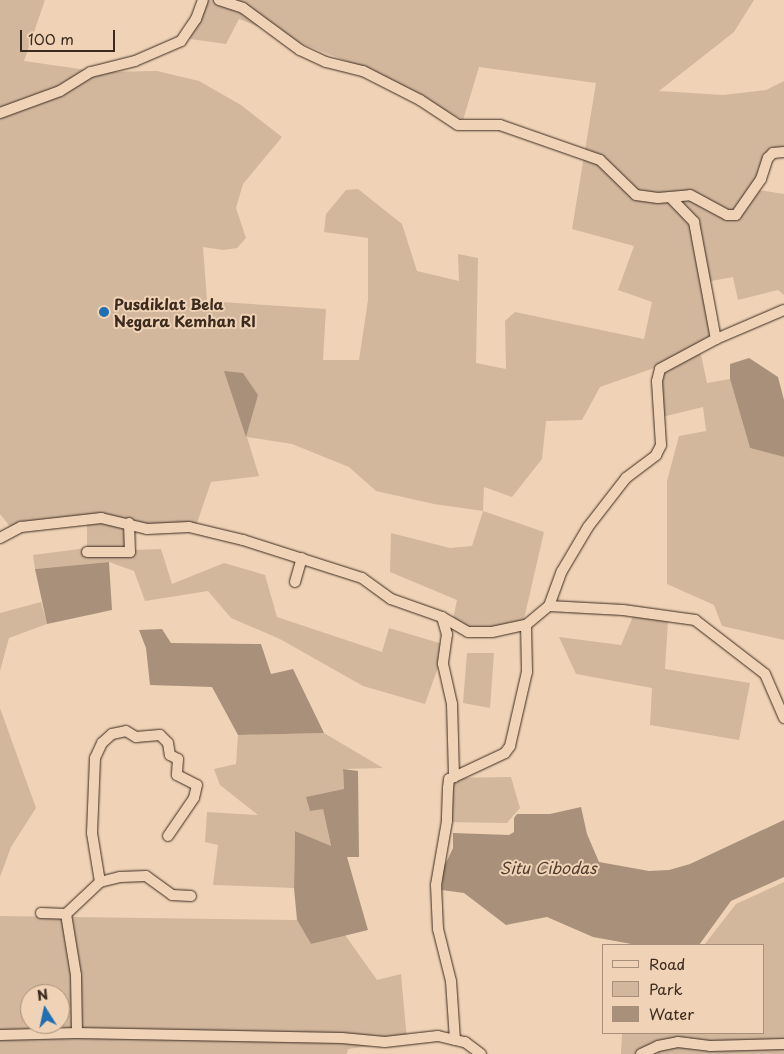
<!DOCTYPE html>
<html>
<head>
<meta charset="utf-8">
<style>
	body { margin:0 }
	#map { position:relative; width:784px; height:1054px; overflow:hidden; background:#f0d3b6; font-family:"Playpen Sans",sans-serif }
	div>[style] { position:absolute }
	.green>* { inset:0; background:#d2b79d }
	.water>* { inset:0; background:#a8907a }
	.roads { filter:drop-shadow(0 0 1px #3b2a1e) drop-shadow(0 0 1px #3b2a1e) }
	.minor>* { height:10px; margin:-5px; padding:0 5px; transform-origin:5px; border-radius:5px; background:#f0d3b6 }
	.dots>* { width:14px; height:14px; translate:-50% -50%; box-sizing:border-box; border:2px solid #f0d3b6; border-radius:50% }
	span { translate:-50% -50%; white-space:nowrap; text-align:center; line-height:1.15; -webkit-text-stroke:4px #f0d3b6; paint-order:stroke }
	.poi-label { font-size:15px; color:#3b2a1e; font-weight:700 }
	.left { translate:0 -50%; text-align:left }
	.water-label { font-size:16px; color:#513e30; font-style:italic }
	.legend { position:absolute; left:602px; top:944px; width:162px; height:90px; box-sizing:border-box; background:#f0d3b6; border:1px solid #a88f79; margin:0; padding:6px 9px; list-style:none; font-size:15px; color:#3b2a1e }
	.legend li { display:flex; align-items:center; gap:10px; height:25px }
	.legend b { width:25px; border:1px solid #a88f79 }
	.north { position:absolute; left:20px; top:984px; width:50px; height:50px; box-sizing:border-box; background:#f0d3b6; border:1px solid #a88f79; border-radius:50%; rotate:350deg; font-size:14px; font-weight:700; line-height:20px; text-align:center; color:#3b2a1e }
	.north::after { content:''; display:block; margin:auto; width:18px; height:22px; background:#1f6fb2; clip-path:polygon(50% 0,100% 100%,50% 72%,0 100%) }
	.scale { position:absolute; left:20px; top:30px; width:95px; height:22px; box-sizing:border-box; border:2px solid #3b2a1e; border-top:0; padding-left:6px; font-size:15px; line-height:18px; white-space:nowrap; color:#3b2a1e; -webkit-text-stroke:4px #f0d3b6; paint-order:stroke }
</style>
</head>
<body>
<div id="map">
	<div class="green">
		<i style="clip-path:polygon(0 0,45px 0,24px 61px,101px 72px,157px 71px,199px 81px,241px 105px,282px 137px,243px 184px,236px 208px,246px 238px,237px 248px,223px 250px,203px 247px,207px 301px,326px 309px,323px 360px,359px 360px,368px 300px,368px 238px,324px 232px,326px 214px,346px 190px,358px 189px,402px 224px,417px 271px,459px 281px,458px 254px,478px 258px,476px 363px,506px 369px,505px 321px,515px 312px,644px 339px,652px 302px,618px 290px,634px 246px,572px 229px,596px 83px,479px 67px,463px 120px,369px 70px,239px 19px,226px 44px,190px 39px,200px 0,754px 0,734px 32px,659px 91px,723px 95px,766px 90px,784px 81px,784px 153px,766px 155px,752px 189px,784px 194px,784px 295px,778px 290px,738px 300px,733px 277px,706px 282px,720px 338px,700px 350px,707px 383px,730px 379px,750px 448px,784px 457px,784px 640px,722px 626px,714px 605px,667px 584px,667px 481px,679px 436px,706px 431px,703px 407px,662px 417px,657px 367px,600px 387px,582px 420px,546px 421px,542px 459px,512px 497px,484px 487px,483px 511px,544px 532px,521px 632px,451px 628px,457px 600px,390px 572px,391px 533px,450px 548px,472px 546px,483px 511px,434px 504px,376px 491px,349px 467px,292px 444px,247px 437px,259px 476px,211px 482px,196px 526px,133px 524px,132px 550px,161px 549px,172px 584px,224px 563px,265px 575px,277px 617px,382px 652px,389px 628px,446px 645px,425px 704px,363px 686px,280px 639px,231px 618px,208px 591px,145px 601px,134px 571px,109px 562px,35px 569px,33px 555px,87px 548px,87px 520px,12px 529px,0 514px)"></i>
		<i style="clip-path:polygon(41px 602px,47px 624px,9px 638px,0 671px,0 613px)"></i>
		<i style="clip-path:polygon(634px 614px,668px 621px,665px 669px,750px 683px,739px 740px,650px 725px,652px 688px,576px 674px,559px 637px,621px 645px)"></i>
		<i style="clip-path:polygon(467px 653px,494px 653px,490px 708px,463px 703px)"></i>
		<i style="clip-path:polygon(0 708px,36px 808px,11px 847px,0 877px)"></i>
		<i style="clip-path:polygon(324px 733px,383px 768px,343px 769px,344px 789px,323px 809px,331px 847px,295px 831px,294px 888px,213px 885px,218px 845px,205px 842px,207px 812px,258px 815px,220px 785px,214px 769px,236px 764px,238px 735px)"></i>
		<i style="clip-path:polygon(511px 777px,520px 808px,507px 823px,441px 822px,446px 778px)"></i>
		<i style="clip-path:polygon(784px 882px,784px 1054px,621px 1054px,622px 1033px,763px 1033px,763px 945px,704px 945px,736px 904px)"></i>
		<i style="clip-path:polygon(evenodd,0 916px,297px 920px,311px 944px,345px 935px,377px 980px,401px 974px,407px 1041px,348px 1049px,347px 1054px,0 1054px,0 916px,30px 994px,60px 994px,60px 1024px,30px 1024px,30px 994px)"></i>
	</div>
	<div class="water">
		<i style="clip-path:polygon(749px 358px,778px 377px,784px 400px,784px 457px,750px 448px,730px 379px,730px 364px)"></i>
		<i style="clip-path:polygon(224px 371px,243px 373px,258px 395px,246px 437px)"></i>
		<i style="clip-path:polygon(109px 562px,112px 610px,47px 624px,35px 569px)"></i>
		<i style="clip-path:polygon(162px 629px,171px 643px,261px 644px,271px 674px,293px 669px,324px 733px,238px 735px,212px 687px,150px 685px,146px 648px,139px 630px)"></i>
		<i style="clip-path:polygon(343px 769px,358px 771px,359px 857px,347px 857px,368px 930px,311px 944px,297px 920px,294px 888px,295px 831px,331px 846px,323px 809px,310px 811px,306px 797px,344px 789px)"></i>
		<i style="clip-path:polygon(581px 807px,587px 834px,599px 862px,649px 871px,669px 870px,690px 864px,784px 820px,784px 877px,731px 901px,699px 945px,637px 945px,593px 937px,547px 917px,506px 925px,464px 893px,442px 890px,443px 869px,453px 848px,453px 833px,509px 835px,514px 832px,514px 818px,517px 814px,550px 814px)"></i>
	</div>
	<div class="roads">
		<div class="minor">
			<i style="left:219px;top:0;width:25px;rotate:18deg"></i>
			<i style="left:243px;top:8px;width:71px;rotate:36.4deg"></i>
			<i style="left:300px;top:50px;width:29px;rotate:25deg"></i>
			<i style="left:326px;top:62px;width:38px;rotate:14deg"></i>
			<i style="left:363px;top:71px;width:64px;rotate:27deg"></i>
			<i style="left:420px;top:100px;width:45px;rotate:33.3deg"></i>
			<i style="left:458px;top:125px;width:42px"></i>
			<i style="left:500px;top:125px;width:106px;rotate:19.3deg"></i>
			<i style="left:600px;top:160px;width:50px;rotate:44.2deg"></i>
			<i style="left:636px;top:195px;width:22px;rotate:8deg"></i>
			<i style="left:658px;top:198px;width:32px;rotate:-5deg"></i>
			<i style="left:690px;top:195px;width:42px;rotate:28.4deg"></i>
			<i style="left:727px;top:215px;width:9px"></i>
			<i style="left:736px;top:215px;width:44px;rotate:-55.2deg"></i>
			<i style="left:761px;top:179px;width:22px;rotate:-72deg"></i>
			<i style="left:768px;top:158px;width:7px;rotate:-45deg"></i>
			<i style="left:773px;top:153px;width:11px;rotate:-5deg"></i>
			<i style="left:0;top:113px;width:64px;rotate:-20.1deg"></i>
			<i style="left:60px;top:91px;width:36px;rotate:-32deg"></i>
			<i style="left:91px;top:72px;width:45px;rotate:-14deg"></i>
			<i style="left:135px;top:61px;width:50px;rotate:-23.5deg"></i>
			<i style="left:181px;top:41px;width:27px;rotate:-56deg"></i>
			<i style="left:196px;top:19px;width:20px;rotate:-70deg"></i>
			<i style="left:670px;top:197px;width:35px;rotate:46deg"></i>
			<i style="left:694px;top:222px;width:119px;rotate:79.4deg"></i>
			<i style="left:0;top:538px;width:24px;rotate:-28deg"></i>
			<i style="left:21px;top:527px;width:81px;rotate:-6.4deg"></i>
			<i style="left:101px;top:518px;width:47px;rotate:13.4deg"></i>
			<i style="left:147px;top:529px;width:42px;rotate:-2.7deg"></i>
			<i style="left:189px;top:527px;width:56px;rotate:13.5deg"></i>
			<i style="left:243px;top:540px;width:125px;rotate:17.7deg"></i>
			<i style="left:362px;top:578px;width:36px;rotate:36deg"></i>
			<i style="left:391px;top:599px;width:54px;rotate:19.4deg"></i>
			<i style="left:442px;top:617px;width:30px;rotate:30deg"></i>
			<i style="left:468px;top:632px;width:24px"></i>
			<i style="left:492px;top:632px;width:35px;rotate:-12deg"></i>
			<i style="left:87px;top:552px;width:43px"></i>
			<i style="left:130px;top:552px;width:29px;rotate:-92deg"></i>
			<i style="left:295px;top:582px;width:25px;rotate:-74deg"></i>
			<i style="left:549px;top:606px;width:74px;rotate:3.1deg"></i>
			<i style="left:623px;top:610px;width:73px;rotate:7.9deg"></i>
			<i style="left:695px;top:620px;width:88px;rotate:37.6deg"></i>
			<i style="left:765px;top:674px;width:48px;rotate:66.6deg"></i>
			<i style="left:442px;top:617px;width:18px;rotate:74deg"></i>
			<i style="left:447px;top:634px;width:30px;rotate:98deg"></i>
			<i style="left:443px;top:664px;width:41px;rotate:77.3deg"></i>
			<i style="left:452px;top:704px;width:73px;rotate:88.4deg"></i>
			<i style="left:454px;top:777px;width:5px;rotate:158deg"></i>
			<i style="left:449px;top:779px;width:9px;rotate:96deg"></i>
			<i style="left:448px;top:788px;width:33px;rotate:92deg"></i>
			<i style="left:447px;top:821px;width:65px;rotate:99.8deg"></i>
			<i style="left:436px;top:885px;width:44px;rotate:87.4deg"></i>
			<i style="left:438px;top:929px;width:54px;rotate:76deg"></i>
			<i style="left:451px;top:981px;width:59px;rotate:86.1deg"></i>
			<i style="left:454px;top:777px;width:56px;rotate:-25.2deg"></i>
			<i style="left:505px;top:753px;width:9px;rotate:-54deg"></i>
			<i style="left:510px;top:746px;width:76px;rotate:-77.1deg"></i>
			<i style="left:527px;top:672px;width:47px;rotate:-91.2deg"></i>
			<i style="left:526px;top:625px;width:30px;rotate:-40deg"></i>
			<i style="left:549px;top:606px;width:37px;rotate:-70deg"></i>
			<i style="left:562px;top:571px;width:51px;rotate:-59.4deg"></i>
			<i style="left:588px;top:527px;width:62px;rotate:-52.2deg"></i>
			<i style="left:626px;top:478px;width:38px;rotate:-37deg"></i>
			<i style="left:656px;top:455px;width:11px;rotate:-63deg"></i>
			<i style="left:661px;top:445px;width:64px;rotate:-93.6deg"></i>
			<i style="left:657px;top:381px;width:12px;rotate:-76deg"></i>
			<i style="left:660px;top:369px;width:64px;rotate:-28.2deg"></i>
			<i style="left:716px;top:339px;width:74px;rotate:-23.1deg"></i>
			<i style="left:100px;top:882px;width:50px;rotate:-99.3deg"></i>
			<i style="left:92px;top:833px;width:75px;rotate:-87.7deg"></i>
			<i style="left:95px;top:758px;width:17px;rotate:-65deg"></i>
			<i style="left:102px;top:743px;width:13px;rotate:-42deg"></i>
			<i style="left:112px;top:734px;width:14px;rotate:-12deg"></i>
			<i style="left:126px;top:731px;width:12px;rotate:31deg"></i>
			<i style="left:136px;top:737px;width:24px;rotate:-5deg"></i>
			<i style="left:160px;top:735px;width:11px;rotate:45deg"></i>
			<i style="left:168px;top:743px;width:12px;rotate:81deg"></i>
			<i style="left:170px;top:755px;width:9px;rotate:27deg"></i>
			<i style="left:178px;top:759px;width:16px;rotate:94deg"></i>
			<i style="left:177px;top:775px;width:22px;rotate:27deg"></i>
			<i style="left:197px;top:785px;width:13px;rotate:103deg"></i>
			<i style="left:194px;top:798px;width:46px;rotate:124.4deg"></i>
			<i style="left:41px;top:913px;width:25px;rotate:2deg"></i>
			<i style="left:66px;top:914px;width:47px;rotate:-43.3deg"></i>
			<i style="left:100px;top:882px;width:21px;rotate:-14deg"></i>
			<i style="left:120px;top:877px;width:26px;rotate:-2deg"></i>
			<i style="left:146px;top:876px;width:32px;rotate:36deg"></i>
			<i style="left:172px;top:895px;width:19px;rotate:3deg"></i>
			<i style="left:66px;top:914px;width:62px;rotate:80.7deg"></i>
			<i style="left:76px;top:975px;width:58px;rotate:89deg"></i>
			<i style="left:0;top:1035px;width:77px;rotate:-1.5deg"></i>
			<i style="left:77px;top:1033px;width:265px;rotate:1.1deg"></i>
			<i style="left:342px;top:1038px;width:43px;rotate:5.3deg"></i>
			<i style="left:385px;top:1042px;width:53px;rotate:-6.5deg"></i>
			<i style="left:438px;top:1036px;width:28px;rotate:13deg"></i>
			<i style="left:465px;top:1042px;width:20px;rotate:37deg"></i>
			<i style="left:641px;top:1054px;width:19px;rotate:-25deg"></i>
			<i style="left:658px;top:1046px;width:20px;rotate:-11deg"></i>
			<i style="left:678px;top:1042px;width:32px;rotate:7deg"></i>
			<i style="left:710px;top:1046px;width:74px;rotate:-1.5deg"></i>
		</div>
	</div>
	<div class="dots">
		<i style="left:104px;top:312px;background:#1f6fb2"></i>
	</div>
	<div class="poi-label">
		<span class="left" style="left:114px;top:312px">Pusdiklat Bela<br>Negara Kemhan RI</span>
	</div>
	<div class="water-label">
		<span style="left:548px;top:867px">Situ Cibodas</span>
	</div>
	<ul class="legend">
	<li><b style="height:6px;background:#f0d3b6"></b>Road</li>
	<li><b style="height:14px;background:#d2b79d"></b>Park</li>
	<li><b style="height:14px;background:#a8907a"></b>Water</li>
	</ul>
	<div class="north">N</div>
	<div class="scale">100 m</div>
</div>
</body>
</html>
